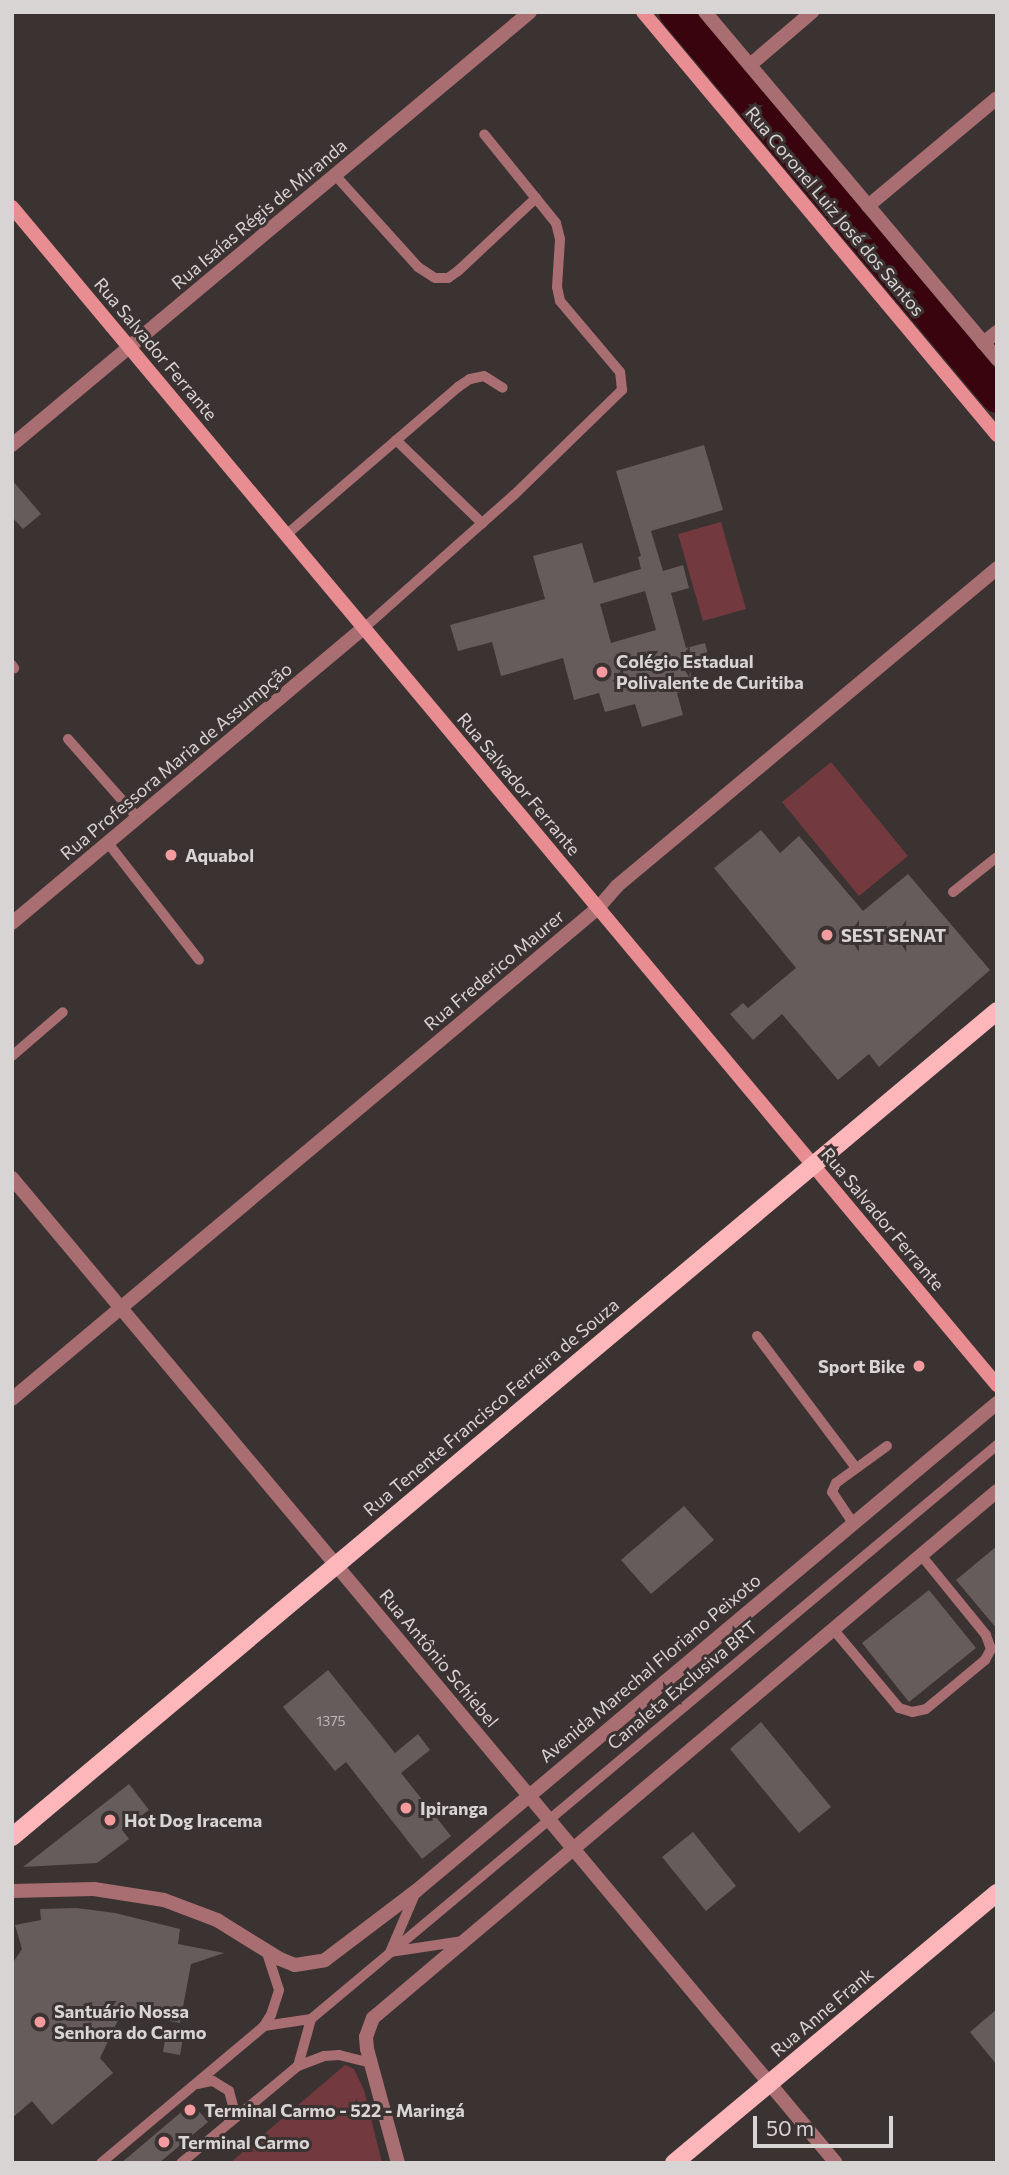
<!DOCTYPE html>
<html>
<head>
<meta charset="utf-8">
<style>
	body { margin:0 }
	#map { position:relative; width:1009px; height:2175px; overflow:hidden; background:#3b3232; font-family:Commissioner,sans-serif }
	div>[style] { position:absolute }
	.green>* { inset:0; background:#723a3e }
	.river>* { height:33px; margin:-16.5px; padding:0 16.5px; transform-origin:16.5px; border-radius:16.5px; background:#3a040e }
	.building>* { inset:0; background:#665c5c }
	.service>* { height:10px; margin:-5px; padding:0 5px; transform-origin:5px; border-radius:5px; background:#a86e71 }
	.minor>* { height:14px; margin:-7px; padding:0 7px; transform-origin:7px; border-radius:7px; background:#a86e71 }
	.tertiary>* { height:14px; margin:-7px; padding:0 7px; transform-origin:7px; border-radius:7px; background:#a86e71 }
	.secondary>* { height:14px; margin:-7px; padding:0 7px; transform-origin:7px; border-radius:7px; background:#e88d92 }
	.primary>* { height:18px; margin:-9px; padding:0 9px; transform-origin:9px; border-radius:9px; background:#fdb6b9 }
	.dots>* { width:19px; height:19px; translate:-50% -50%; box-sizing:border-box; border:4px solid #3b3232; border-radius:50% }
	span { translate:-50% -50%; white-space:nowrap; text-align:center; line-height:1.15; -webkit-text-stroke:6px #3b3232; paint-order:stroke }
	.number-label { font-size:14px; color:#bcb6b6 }
	.number-label span { -webkit-text-stroke-width:0 }
	.street-label { font-size:18px; color:#d9d4d4 }
	.poi-label { font-size:18px; color:#d9d4d4; font-weight:700 }
	.left { translate:0 -50%; text-align:left }
	.right { translate:-100% -50%; text-align:right }
	.frame { position:absolute; inset:0; border:14px solid #d9d4d4; pointer-events:none }
	.scale { position:absolute; left:753px; top:2116px; width:140px; height:32px; box-sizing:border-box; border:4px solid #d9d4d4; border-top:0; padding-left:9px; font-size:21px; line-height:24px; white-space:nowrap; color:#d9d4d4; -webkit-text-stroke:5px #3b3232; paint-order:stroke }
</style>
</head>
<body>
<div id="map">
	<div class="green">
		<i style="clip-path:polygon(721px 522px,746px 609px,703px 621px,678px 534px)"></i>
		<i style="clip-path:polygon(831px 762px,908px 856px,859px 896px,782px 802px)"></i>
		<i style="clip-path:polygon(345px 2065px,354px 2069px,364px 2090px,382px 2163px,230px 2163px)"></i>
	</div>
	<div class="river">
		<i style="left:675px;top:12px;width:501px;rotate:50.02deg"></i>
	</div>
	<div class="building">
		<i style="clip-path:polygon(evenodd,704px 445px,723px 510px,651px 531px,663px 571px,683px 565px,689px 588px,671px 593px,686px 648px,705px 643px,710px 662px,689px 668px,695px 688px,677px 693px,683px 715px,642px 727px,635px 704px,605px 712px,599px 693px,574px 700px,563px 658px,501px 676px,492px 642px,458px 651px,450px 625px,545px 599px,533px 556px,582px 543px,594px 583px,641px 569px,638px 557px,641px 556px,616px 471px,704px 445px,645px 591px,656px 630px,611px 643px,600px 604px,645px 591px)"></i>
		<i style="clip-path:polygon(12px 480px,41px 514px,23px 529px,12px 517px)"></i>
		<i style="clip-path:polygon(761px 830px,780px 853px,799px 836px,863px 911px,908px 874px,990px 970px,879px 1067px,869px 1054px,838px 1080px,782px 1014px,753px 1040px,730px 1014px,743px 1003px,748px 1008px,796px 968px,714px 868px)"></i>
		<i style="clip-path:polygon(684px 1506px,714px 1540px,651px 1594px,621px 1560px)"></i>
		<i style="clip-path:polygon(997px 1546px,997px 1629px,956px 1580px)"></i>
		<i style="clip-path:polygon(929px 1590px,976px 1648px,909px 1702px,862px 1643px)"></i>
		<i style="clip-path:polygon(328px 1670px,395px 1753px,418px 1734px,430px 1750px,401px 1773px,451px 1836px,422px 1859px,346px 1762px,335px 1771px,283px 1707px)"></i>
		<i style="clip-path:polygon(761px 1722px,831px 1807px,799px 1833px,730px 1749px)"></i>
		<i style="clip-path:polygon(129px 1784px,149px 1810px,122px 1830px,129px 1839px,97px 1863px,23px 1867px)"></i>
		<i style="clip-path:polygon(693px 1832px,736px 1886px,706px 1911px,662px 1857px)"></i>
		<i style="clip-path:polygon(77px 1908px,115px 1913px,180px 1929px,178px 1944px,224px 1953px,191px 1964px,180px 2023px,122px 2012px,100px 2058px,113px 2073px,52px 2125px,32px 2101px,12px 2118px,12px 1964px,22px 1949px,15px 1925px,41px 1920px,40px 1909px)"></i>
		<i style="clip-path:polygon(997px 2009px,997px 2065px,970px 2032px)"></i>
		<i style="clip-path:polygon(166px 2034px,183px 2038px,180px 2055px,163px 2052px)"></i>
		<i style="clip-path:polygon(192px 2103px,208px 2122px,159px 2163px,121px 2163px)"></i>
	</div>
	<div class="service">
		<i style="left:335px;top:175px;width:124px;rotate:47.9deg"></i>
		<i style="left:418px;top:267px;width:20px;rotate:33deg"></i>
		<i style="left:435px;top:278px;width:13px"></i>
		<i style="left:448px;top:278px;width:12px;rotate:-35deg"></i>
		<i style="left:458px;top:271px;width:107px;rotate:-43.1deg"></i>
		<i style="left:396px;top:440px;width:120px;rotate:44deg"></i>
		<i style="left:286px;top:535px;width:227px;rotate:-40.7deg"></i>
		<i style="left:458px;top:387px;width:14px;rotate:-34deg"></i>
		<i style="left:470px;top:379px;width:14px;rotate:-12deg"></i>
		<i style="left:484px;top:376px;width:22px;rotate:32deg"></i>
		<i style="left:364px;top:628px;width:200px;rotate:-41.6deg"></i>
		<i style="left:514px;top:495px;width:151px;rotate:-44.2deg"></i>
		<i style="left:622px;top:390px;width:18px;rotate:-96deg"></i>
		<i style="left:620px;top:372px;width:93px;rotate:-130.2deg"></i>
		<i style="left:560px;top:301px;width:14px;rotate:-102deg"></i>
		<i style="left:557px;top:287px;width:48px;rotate:-86.4deg"></i>
		<i style="left:560px;top:239px;width:16px;rotate:-104deg"></i>
		<i style="left:556px;top:223px;width:114px;rotate:-129deg"></i>
		<i style="left:12px;top:665px;width:4px;rotate:56deg"></i>
		<i style="left:68px;top:739px;width:106px;rotate:48.5deg"></i>
		<i style="left:108px;top:843px;width:148px;rotate:52.1deg"></i>
		<i style="left:953px;top:892px;width:56px;rotate:-38.5deg"></i>
		<i style="left:12px;top:1056px;width:67px;rotate:-40.8deg"></i>
		<i style="left:757px;top:1336px;width:165px;rotate:53.1deg"></i>
		<i style="left:853px;top:1523px;width:37px;rotate:-124deg"></i>
		<i style="left:832px;top:1492px;width:10px;rotate:-66deg"></i>
		<i style="left:836px;top:1483px;width:63px;rotate:-36deg"></i>
		<i style="left:833px;top:1629px;width:103px;rotate:50.1deg"></i>
		<i style="left:899px;top:1708px;width:14px;rotate:17deg"></i>
		<i style="left:912px;top:1712px;width:14px;rotate:-12deg"></i>
		<i style="left:926px;top:1709px;width:77px;rotate:-39.7deg"></i>
		<i style="left:985px;top:1660px;width:13px;rotate:-61deg"></i>
		<i style="left:991px;top:1649px;width:15px;rotate:-110deg"></i>
		<i style="left:986px;top:1635px;width:103px;rotate:-129.1deg"></i>
		<i style="left:391px;top:1950px;width:61px;rotate:-66.8deg"></i>
		<i style="left:390px;top:1952px;width:74px;rotate:-8.6deg"></i>
		<i style="left:311px;top:2019px;width:894px;rotate:-39.92deg"></i>
		<i style="left:264px;top:2026px;width:48px;rotate:-8.5deg"></i>
		<i style="left:298px;top:2066px;width:49px;rotate:-74.5deg"></i>
		<i style="left:197px;top:2084px;width:16px;rotate:-11deg"></i>
		<i style="left:213px;top:2081px;width:19px;rotate:32deg"></i>
		<i style="left:229px;top:2091px;width:20px;rotate:75deg"></i>
		<i style="left:234px;top:2110px;width:12px;rotate:114deg"></i>
		<i style="left:101px;top:2163px;width:213px;rotate:-40deg"></i>
		<i style="left:264px;top:2026px;width:13px;rotate:-58deg"></i>
		<i style="left:271px;top:2015px;width:26px;rotate:-72deg"></i>
		<i style="left:279px;top:1990px;width:42px;rotate:-108deg"></i>
		<i style="left:181px;top:2163px;width:152px;rotate:-39.7deg"></i>
		<i style="left:298px;top:2066px;width:28px;rotate:-21deg"></i>
		<i style="left:324px;top:2056px;width:15px;rotate:-4deg"></i>
		<i style="left:339px;top:2055px;width:33px;rotate:14deg"></i>
	</div>
	<div class="minor">
		<i style="left:705px;top:12px;width:454px;rotate:49.9deg"></i>
		<i style="left:750px;top:65px;width:82px;rotate:-40.5deg"></i>
		<i style="left:868px;top:206px;width:168px;rotate:-39.9deg"></i>
		<i style="left:983px;top:343px;width:18px;rotate:-38deg"></i>
		<i style="left:12px;top:445px;width:675px;rotate:-39.89deg"></i>
		<i style="left:12px;top:923px;width:459px;rotate:-40deg"></i>
		<i style="left:12px;top:1178px;width:505px;rotate:50.06deg"></i>
		<i style="left:12px;top:1399px;width:765px;rotate:-39.96deg"></i>
		<i style="left:598px;top:908px;width:29px;rotate:-49deg"></i>
		<i style="left:617px;top:886px;width:496px;rotate:-39.9deg"></i>
	</div>
	<div class="tertiary">
		<i style="left:336px;top:1565px;width:779px;rotate:50.1deg"></i>
		<i style="left:12px;top:1891px;width:82px;rotate:-1.4deg"></i>
		<i style="left:94px;top:1889px;width:71px;rotate:8.9deg"></i>
		<i style="left:164px;top:1900px;width:57px;rotate:20.7deg"></i>
		<i style="left:217px;top:1920px;width:74px;rotate:31.8deg"></i>
		<i style="left:280px;top:1959px;width:16px;rotate:22deg"></i>
		<i style="left:295px;top:1965px;width:30px;rotate:-9deg"></i>
		<i style="left:325px;top:1960px;width:114px;rotate:-37.2deg"></i>
		<i style="left:416px;top:1891px;width:759px;rotate:-40.03deg"></i>
		<i style="left:398px;top:2163px;width:118px;rotate:-105.2deg"></i>
		<i style="left:367px;top:2049px;width:12px;rotate:-95deg"></i>
		<i style="left:366px;top:2037px;width:20px;rotate:-70deg"></i>
		<i style="left:373px;top:2018px;width:817px;rotate:-40.18deg"></i>
	</div>
	<div class="secondary">
		<i style="left:643px;top:12px;width:552px;rotate:50.07deg"></i>
		<i style="left:12px;top:207px;width:1536px;rotate:50.1deg"></i>
	</div>
	<div class="primary">
		<i style="left:12px;top:1837px;width:1285px;rotate:-39.98deg"></i>
		<i style="left:674px;top:2163px;width:421px;rotate:-39.9deg"></i>
	</div>
	<div class="dots">
		<i style="left:602px;top:672px;background:#f49b9f"></i>
		<i style="left:171px;top:855px;background:#f49b9f"></i>
		<i style="left:827px;top:935px;background:#f49b9f"></i>
		<i style="left:919px;top:1366px;background:#f49b9f"></i>
		<i style="left:406px;top:1808px;background:#f49b9f"></i>
		<i style="left:110px;top:1820px;background:#f49b9f"></i>
		<i style="left:40px;top:2022px;background:#f49b9f"></i>
		<i style="left:190px;top:2110px;background:#f49b9f"></i>
		<i style="left:164px;top:2142px;background:#f49b9f"></i>
	</div>
	<div class="number-label">
		<span style="left:331px;top:1721px">1375</span>
	</div>
	<div class="street-label">
		<span style="left:835px;top:211px;rotate:50deg">Rua Coronel Luiz José dos Santos</span>
		<span style="left:259px;top:214px;rotate:-40deg">Rua Isaías Régis de Miranda</span>
		<span style="left:156px;top:349px;rotate:50deg">Rua Salvador Ferrante</span>
		<span style="left:176px;top:761px;rotate:-40deg">Rua Professora Maria de Assumpção</span>
		<span style="left:519px;top:784px;rotate:50deg">Rua Salvador Ferrante</span>
		<span style="left:494px;top:970px;rotate:-40deg">Rua Frederico Maurer</span>
		<span style="left:883px;top:1219px;rotate:50deg">Rua Salvador Ferrante</span>
		<span style="left:491px;top:1407px;rotate:-40deg">Rua Tenente Francisco Ferreira de Souza</span>
		<span style="left:439px;top:1658px;rotate:50deg">Rua Antônio Schiebel</span>
		<span style="left:650px;top:1668px;rotate:-40deg">Avenida Marechal Floriano Peixoto</span>
		<span style="left:682px;top:1685px;rotate:-40deg">Canaleta Exclusiva BRT</span>
		<span style="left:822px;top:2012px;rotate:-40deg">Rua Anne Frank</span>
	</div>
	<div class="poi-label">
		<span class="left" style="left:616px;top:672px">Colégio Estadual<br>Polivalente de Curitiba</span>
		<span class="left" style="left:185px;top:855px">Aquabol</span>
		<span class="left" style="left:841px;top:935px">SEST SENAT</span>
		<span class="right" style="left:905px;top:1366px">Sport Bike</span>
		<span class="left" style="left:420px;top:1808px">Ipiranga</span>
		<span class="left" style="left:124px;top:1820px">Hot Dog Iracema</span>
		<span class="left" style="left:54px;top:2022px">Santuário Nossa<br>Senhora do Carmo</span>
		<span class="left" style="left:204px;top:2110px">Terminal Carmo - 522 - Maringá</span>
		<span class="left" style="left:178px;top:2142px">Terminal Carmo</span>
	</div>
	<div class="frame"></div>
	<div class="scale">50 m</div>
</div>
</body>
</html>
